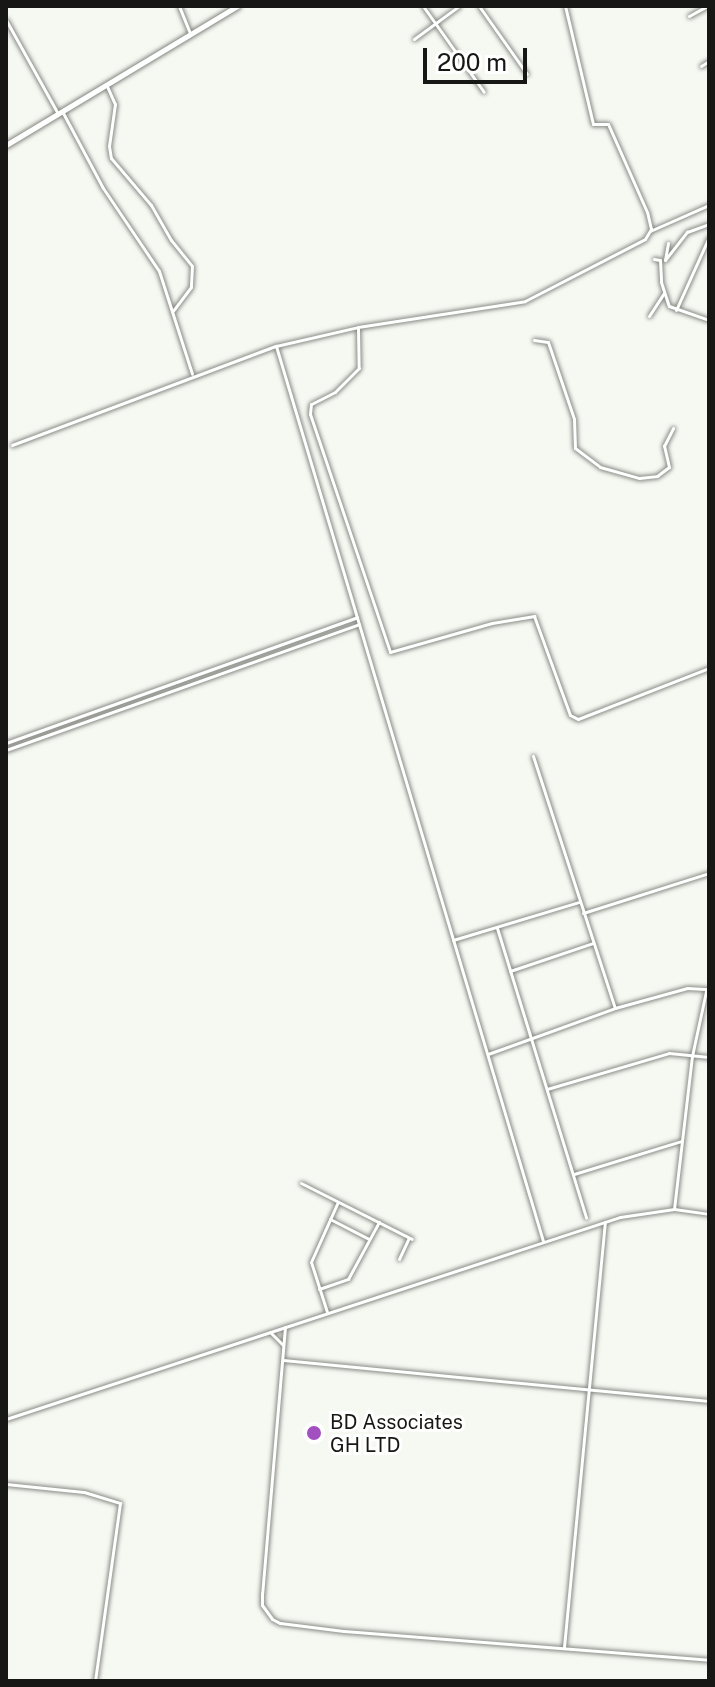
<!DOCTYPE html>
<html>
<head>
<meta charset="utf-8">
<style>
	body { margin:0 }
	#map { position:relative; width:715px; height:1687px; overflow:hidden; background:#f6f8f2; font-family:"Public Sans",sans-serif }
	div>[style] { position:absolute }
	.roads { filter:drop-shadow(0 0 2px #848680) drop-shadow(0 0 2px #848680) }
	.street>* { height:3px; margin:-1.5px; padding:0 1.5px; transform-origin:1.5px; border-radius:1.5px; background:#fff }
	.secondary>* { height:5px; margin:-2.5px; padding:0 2.5px; transform-origin:2.5px; border-radius:2.5px; background:#fff }
	.dots>* { width:22px; height:22px; translate:-50% -50%; box-sizing:border-box; border:4px solid #fff; border-radius:50% }
	span { translate:-50% -50%; white-space:nowrap; text-align:center; line-height:1.15; -webkit-text-stroke:6px #fff; paint-order:stroke }
	.poi-label { font-size:20px; color:#171815 }
	.left { translate:0 -50%; text-align:left }
	.frame { position:absolute; inset:0; border:8px solid #171815; pointer-events:none }
	.scale { position:absolute; left:423px; top:48px; width:104px; height:36px; box-sizing:border-box; border:4px solid #171815; border-top:0; padding-left:10px; font-size:24px; line-height:28px; white-space:nowrap; color:#171815; -webkit-text-stroke:6px #fff; paint-order:stroke }
</style>
</head>
<body>
<div id="map">
	<div class="roads">
		<div class="street">
			<i style="left:179px;top:6px;width:29px;rotate:68deg"></i>
			<i style="left:423px;top:6px;width:105px;rotate:54.7deg"></i>
			<i style="left:479px;top:6px;width:83px;rotate:54.8deg"></i>
			<i style="left:689px;top:16px;width:21px;rotate:-29deg"></i>
			<i style="left:6px;top:20px;width:105px;rotate:61deg"></i>
			<i style="left:414px;top:39px;width:56px;rotate:-36.3deg"></i>
			<i style="left:701px;top:66px;width:9px;rotate:-32deg"></i>
			<i style="left:106px;top:84px;width:22px;rotate:66deg"></i>
			<i style="left:115px;top:104px;width:42px;rotate:98.1deg"></i>
			<i style="left:109px;top:146px;width:12px;rotate:81deg"></i>
			<i style="left:111px;top:158px;width:62px;rotate:49.6deg"></i>
			<i style="left:151px;top:205px;width:40px;rotate:60.3deg"></i>
			<i style="left:171px;top:240px;width:33px;rotate:51deg"></i>
			<i style="left:192px;top:266px;width:21px;rotate:93deg"></i>
			<i style="left:191px;top:287px;width:30px;rotate:127deg"></i>
			<i style="left:62px;top:111px;width:87px;rotate:62deg"></i>
			<i style="left:103px;top:188px;width:100px;rotate:56deg"></i>
			<i style="left:159px;top:271px;width:108px;rotate:72.2deg"></i>
			<i style="left:650px;top:231px;width:64px;rotate:-23.8deg"></i>
			<i style="left:668px;top:243px;width:17px;rotate:100deg"></i>
			<i style="left:665px;top:260px;width:36px;rotate:-52deg"></i>
			<i style="left:687px;top:232px;width:23px;rotate:-20deg"></i>
			<i style="left:654px;top:259px;width:6px;rotate:9deg"></i>
			<i style="left:660px;top:260px;width:22px;rotate:87deg"></i>
			<i style="left:661px;top:282px;width:25px;rotate:72deg"></i>
			<i style="left:669px;top:306px;width:42px;rotate:19.3deg"></i>
			<i style="left:676px;top:310px;width:80px;rotate:-65.7deg"></i>
			<i style="left:649px;top:316px;width:27px;rotate:-57deg"></i>
			<i style="left:358px;top:329px;width:39px;rotate:89deg"></i>
			<i style="left:359px;top:368px;width:34px;rotate:135deg"></i>
			<i style="left:335px;top:392px;width:27px;rotate:153deg"></i>
			<i style="left:311px;top:404px;width:10px;rotate:96deg"></i>
			<i style="left:310px;top:414px;width:251px;rotate:71.4deg"></i>
			<i style="left:390px;top:652px;width:106px;rotate:-15.9deg"></i>
			<i style="left:492px;top:623px;width:43px;rotate:-9.5deg"></i>
			<i style="left:534px;top:616px;width:105px;rotate:70deg"></i>
			<i style="left:570px;top:715px;width:9px;rotate:27deg"></i>
			<i style="left:578px;top:719px;width:141px;rotate:-21.3deg"></i>
			<i style="left:534px;top:340px;width:14px;rotate:8deg"></i>
			<i style="left:548px;top:342px;width:81px;rotate:71.3deg"></i>
			<i style="left:574px;top:419px;width:29px;rotate:88deg"></i>
			<i style="left:575px;top:448px;width:31px;rotate:37deg"></i>
			<i style="left:600px;top:467px;width:41px;rotate:15.8deg"></i>
			<i style="left:639px;top:478px;width:18px;rotate:-6deg"></i>
			<i style="left:657px;top:476px;width:15px;rotate:-37deg"></i>
			<i style="left:669px;top:467px;width:22px;rotate:-103deg"></i>
			<i style="left:664px;top:446px;width:20px;rotate:-63deg"></i>
			<i style="left:276px;top:346px;width:934px;rotate:73.39deg"></i>
			<i style="left:12px;top:445px;width:282px;rotate:-20.6deg"></i>
			<i style="left:276px;top:346px;width:84px;rotate:-13deg"></i>
			<i style="left:358px;top:327px;width:169px;rotate:-8.8deg"></i>
			<i style="left:525px;top:301px;width:135px;rotate:-27.3deg"></i>
			<i style="left:645px;top:239px;width:12px;rotate:-59deg"></i>
			<i style="left:651px;top:229px;width:17px;rotate:-103deg"></i>
			<i style="left:647px;top:212px;width:96px;rotate:-113.9deg"></i>
			<i style="left:608px;top:124px;width:15px;rotate:180deg"></i>
			<i style="left:593px;top:124px;width:121px;rotate:-103.3deg"></i>
			<i style="left:6px;top:743px;width:373px;rotate:-19.7deg"></i>
			<i style="left:6px;top:750px;width:375px;rotate:-19.6deg"></i>
			<i style="left:533px;top:756px;width:265px;rotate:72deg"></i>
			<i style="left:583px;top:913px;width:132px;rotate:-17.6deg"></i>
			<i style="left:497px;top:928px;width:303px;rotate:72.9deg"></i>
			<i style="left:453px;top:940px;width:132px;rotate:-16.8deg"></i>
			<i style="left:510px;top:971px;width:88px;rotate:-18.6deg"></i>
			<i style="left:488px;top:1054px;width:135px;rotate:-19.9deg"></i>
			<i style="left:615px;top:1008px;width:75px;rotate:-15.5deg"></i>
			<i style="left:687px;top:988px;width:22px;rotate:3deg"></i>
			<i style="left:547px;top:1089px;width:127px;rotate:-16.4deg"></i>
			<i style="left:669px;top:1053px;width:40px;rotate:5.7deg"></i>
			<i style="left:574px;top:1174px;width:112px;rotate:-17.1deg"></i>
			<i style="left:301px;top:1183px;width:124px;rotate:26.8deg"></i>
			<i style="left:674px;top:1209px;width:154px;rotate:-83.3deg"></i>
			<i style="left:692px;top:1056px;width:66px;rotate:-77.8deg"></i>
			<i style="left:330px;top:1219px;width:44px;rotate:27.1deg"></i>
			<i style="left:399px;top:1259px;width:23px;rotate:-65deg"></i>
			<i style="left:319px;top:1289px;width:31px;rotate:-19deg"></i>
			<i style="left:348px;top:1279px;width:65px;rotate:-61.5deg"></i>
			<i style="left:327px;top:1312px;width:52px;rotate:-107.7deg"></i>
			<i style="left:311px;top:1262px;width:64px;rotate:-65.9deg"></i>
			<i style="left:285px;top:1327px;width:267px;rotate:94.9deg"></i>
			<i style="left:262px;top:1593px;width:12px;rotate:90deg"></i>
			<i style="left:262px;top:1605px;width:17px;rotate:54deg"></i>
			<i style="left:272px;top:1619px;width:9px;rotate:27deg"></i>
			<i style="left:280px;top:1623px;width:64px;rotate:7.1deg"></i>
			<i style="left:344px;top:1631px;width:366px;rotate:4.5deg"></i>
			<i style="left:270px;top:1332px;width:18px;rotate:45deg"></i>
			<i style="left:283px;top:1360px;width:428px;rotate:5.5deg"></i>
			<i style="left:6px;top:1419px;width:646px;rotate:-18.21deg"></i>
			<i style="left:620px;top:1217px;width:55px;rotate:-8.4deg"></i>
			<i style="left:674px;top:1209px;width:35px;rotate:8deg"></i>
			<i style="left:6px;top:1484px;width:78px;rotate:5.9deg"></i>
			<i style="left:84px;top:1492px;width:38px;rotate:17deg"></i>
			<i style="left:120px;top:1503px;width:180px;rotate:98deg"></i>
			<i style="left:564px;top:1647px;width:427px;rotate:-84.5deg"></i>
		</div>
		<div class="secondary">
			<i style="left:6px;top:145px;width:270px;rotate:-31deg"></i>
		</div>
	</div>
	<div class="dots">
		<i style="left:314px;top:1433px;background:#a24fbf"></i>
	</div>
	<div class="poi-label">
		<span class="left" style="left:330px;top:1434px">BD Associates<br>GH LTD</span>
	</div>
	<div class="frame"></div>
	<div class="scale">200 m</div>
</div>
</body>
</html>
